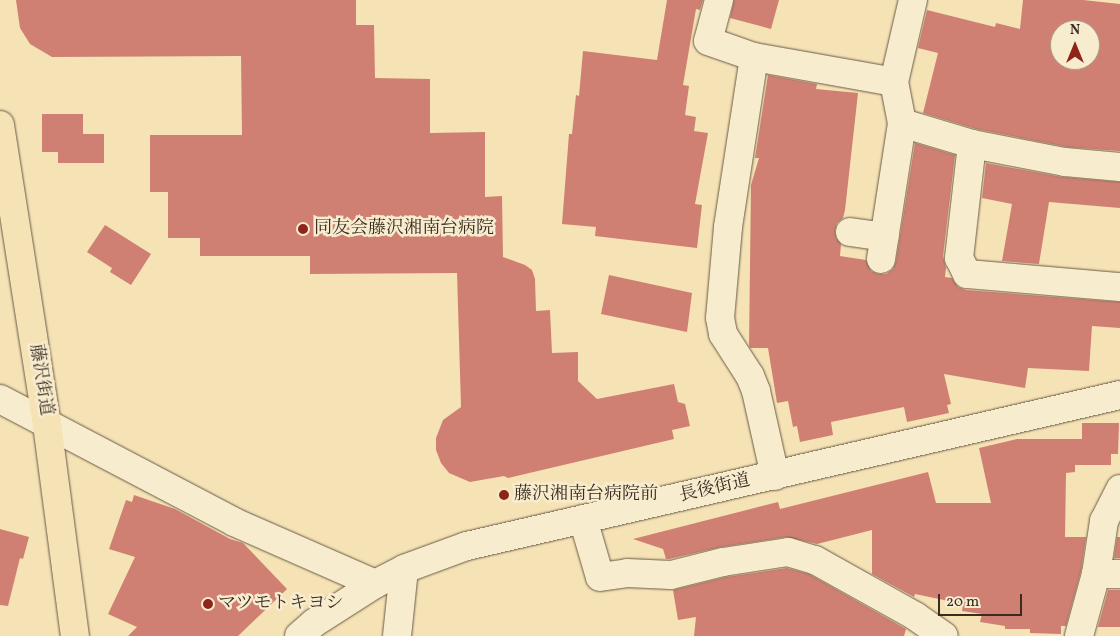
<!DOCTYPE html>
<html>
<head>
<meta charset="utf-8">
<style>
	body { margin:0 }
	#map { position:relative; width:1120px; height:636px; overflow:hidden; background:#f5e2b5; font-family:Vollkorn,"Noto Serif JP",serif }
	div>[style] { position:absolute }
	.building>* { inset:0; background:#cf8073 }
	.roads { filter:drop-shadow(0 0 1px #695a47) drop-shadow(0 0 1px #695a47) }
	.minor>* { height:28px; margin:-14px; padding:0 14px; transform-origin:14px; border-radius:14px; background:#f8eccf }
	.highway>* { height:28px; margin:-14px; padding:0 14px; transform-origin:14px; border-radius:14px; background:#f5e2b5 }
	.dots>* { width:14px; height:14px; translate:-50% -50%; box-sizing:border-box; border:2px solid #f8eccf; border-radius:50% }
	span { translate:-50% -50%; white-space:nowrap; text-align:center; line-height:1.15; -webkit-text-stroke:5px #f8eccf; paint-order:stroke }
	.poi-label { font-size:18px; color:#3a2c22 }
	.left { translate:0 -50%; text-align:left }
	.street-label { font-size:18px; color:#3a2c22 }
	.north { position:absolute; left:1050px; top:20px; width:50px; height:50px; box-sizing:border-box; background:#f8eccf; border:1px solid #ac9f8a; border-radius:50%; rotate:0deg; font-size:14px; font-weight:700; line-height:20px; text-align:center; color:#3a2c22 }
	.north::after { content:''; display:block; margin:auto; width:18px; height:22px; background:#8f2418; clip-path:polygon(50% 0,100% 100%,50% 72%,0 100%) }
	.scale { position:absolute; left:938px; top:594px; width:84px; height:22px; box-sizing:border-box; border:2px solid #3a2c22; border-top:0; padding-left:6px; font-size:15px; line-height:18px; white-space:nowrap; color:#3a2c22; -webkit-text-stroke:4px #f8eccf; paint-order:stroke }
</style>
</head>
<body>
<div id="map">
	<div class="building">
		<i style="clip-path:polygon(16px 0,356px 0,356px 25px,374px 25px,375px 78px,430px 79px,430px 133px,485px 132px,485px 197px,502px 196px,503px 257px,525px 265px,532px 270px,535px 279px,536px 311px,550px 310px,552px 353px,578px 352px,578px 381px,597px 399px,674px 384px,678px 402px,685px 404px,690px 426px,672px 430px,674px 439px,508px 478px,504px 476px,470px 482px,449px 473px,441px 463px,436px 450px,436px 438px,443px 420px,461px 407px,457px 273px,310px 274px,310px 256px,200px 256px,200px 238px,168px 238px,168px 192px,150px 192px,150px 135px,242px 135px,241px 56px,52px 57px,30px 44px,20px 28px)"></i>
		<i style="clip-path:polygon(667px 0,703px 0,700px 10px,696px 9px,683px 85px,689px 86px,685px 115px,696px 117px,694px 131px,708px 133px,695px 204px,702px 205px,697px 248px,595px 236px,596px 227px,562px 224px,569px 134px,572px 134px,576px 95px,579px 96px,583px 51px,657px 60px)"></i>
		<i style="clip-path:polygon(734px 0,779px 0,771px 29px,730px 18px)"></i>
		<i style="clip-path:polygon(evenodd,1023px 0,1083px 0,1120px 4px,1120px 151px,1067px 147px,976px 129px,923px 113px,938px 53px,918px 48px,927px 10px,995px 27px,996px 23px,1020px 29px,1023px 0,1060px 30px,1090px 30px,1090px 60px,1060px 60px,1060px 30px)"></i>
		<i style="clip-path:polygon(768px 75px,817px 84px,816px 89px,858px 93px,845px 210px,843px 218px,837px 223px,835px 230px,836px 238px,841px 244px,840px 256px,866px 260px,871px 271px,878px 274px,886px 274px,893px 269px,896px 261px,915px 143px,955px 155px,943px 256px,946px 268px,945px 277px,952px 278px,958px 287px,966px 290px,1120px 302px,1120px 328px,1092px 326px,1089px 371px,1028px 368px,1025px 388px,944px 374px,951px 404px,947px 405px,949px 413px,907px 422px,904px 407px,831px 422px,833px 435px,800px 442px,797px 426px,793px 427px,788px 401px,777px 403px,768px 348px,750px 348px,749px 345px,751px 185px,759px 158px,755px 158px)"></i>
		<i style="clip-path:polygon(42px 114px,83px 114px,83px 134px,104px 134px,104px 163px,58px 163px,58px 152px,42px 152px)"></i>
		<i style="clip-path:polygon(986px 163px,1062px 177px,1120px 182px,1120px 208px,1049px 202px,1039px 264px,1002px 261px,1012px 204px,982px 198px)"></i>
		<i style="clip-path:polygon(105px 225px,151px 254px,131px 285px,110px 272px,112px 268px,87px 252px)"></i>
		<i style="clip-path:polygon(609px 275px,692px 293px,687px 332px,601px 314px)"></i>
		<i style="clip-path:polygon(1082px 423px,1119px 423px,1118px 454px,1111px 454px,1111px 465px,1075px 465px,1075px 472px,1066px 473px,1065px 537px,1086px 537px,1081px 571px,1066px 626px,1061px 626px,1061px 634px,1030px 633px,1030px 629px,1005px 629px,1005px 626px,980px 622px,982px 614px,962px 611px,963px 604px,915px 594px,914px 597px,872px 574px,872px 530px,817px 544px,786px 537px,721px 547px,669px 559px,666px 559px,663px 549px,633px 539px,778px 502px,780px 509px,928px 472px,936px 503px,991px 503px,979px 448px,1017px 439px,1082px 439px)"></i>
		<i style="clip-path:polygon(134px 495px,175px 509px,230px 539px,243px 543px,287px 589px,238px 636px,128px 636px,137px 627px,108px 614px,135px 557px,109px 549px,126px 500px,132px 502px)"></i>
		<i style="clip-path:polygon(0 529px,29px 537px,23px 559px,20px 558px,8px 606px,0 605px)"></i>
		<i style="clip-path:polygon(1117px 537px,1120px 537px,1120px 558px,1114px 558px)"></i>
		<i style="clip-path:polygon(787px 568px,809px 574px,906px 629px,904px 636px,694px 636px,696px 617px,678px 620px,673px 590px,726px 577px)"></i>
		<i style="clip-path:polygon(1108px 590px,1120px 590px,1120px 627px,1098px 627px)"></i>
	</div>
	<div class="roads">
		<div class="minor">
			<i style="left:719px;top:0;width:42px;rotate:105deg"></i>
			<i style="left:708px;top:41px;width:49px;rotate:19.2deg"></i>
			<i style="left:754px;top:57px;width:142px;rotate:10.1deg"></i>
			<i style="left:754px;top:57px;width:172px;rotate:98.7deg"></i>
			<i style="left:728px;top:227px;width:91px;rotate:95deg"></i>
			<i style="left:720px;top:318px;width:16px;rotate:79deg"></i>
			<i style="left:723px;top:334px;width:50px;rotate:57.3deg"></i>
			<i style="left:750px;top:376px;width:16px;rotate:68deg"></i>
			<i style="left:756px;top:391px;width:87px;rotate:77.4deg"></i>
			<i style="left:902px;top:123px;width:73px;rotate:16.7deg"></i>
			<i style="left:972px;top:144px;width:95px;rotate:11deg"></i>
			<i style="left:1065px;top:162px;width:55px;rotate:5.2deg"></i>
			<i style="left:972px;top:144px;width:115px;rotate:96.5deg"></i>
			<i style="left:959px;top:258px;width:18px;rotate:63deg"></i>
			<i style="left:967px;top:274px;width:154px;rotate:4.9deg"></i>
			<i style="left:850px;top:232px;width:35px;rotate:8deg"></i>
			<i style="left:881px;top:259px;width:138px;rotate:-81.2deg"></i>
			<i style="left:902px;top:123px;width:42px;rotate:-101deg"></i>
			<i style="left:894px;top:82px;width:84px;rotate:-77deg"></i>
			<i style="left:0;top:399px;width:264px;rotate:27.7deg"></i>
			<i style="left:234px;top:522px;width:154px;rotate:23.7deg"></i>
			<i style="left:583px;top:519px;width:60px;rotate:73.7deg"></i>
			<i style="left:600px;top:577px;width:27px;rotate:-8deg"></i>
			<i style="left:627px;top:573px;width:44px;rotate:2.6deg"></i>
			<i style="left:671px;top:575px;width:54px;rotate:-14deg"></i>
			<i style="left:723px;top:562px;width:66px;rotate:-8.7deg"></i>
			<i style="left:788px;top:552px;width:28px;rotate:17deg"></i>
			<i style="left:815px;top:560px;width:115px;rotate:29.2deg"></i>
			<i style="left:915px;top:616px;width:35px;rotate:35deg"></i>
			<i style="left:1096px;top:574px;width:24px"></i>
			<i style="left:299px;top:636px;width:20px;rotate:-41deg"></i>
			<i style="left:314px;top:623px;width:72px;rotate:-32.6deg"></i>
			<i style="left:375px;top:584px;width:33px;rotate:-27deg"></i>
			<i style="left:404px;top:569px;width:67px;rotate:-20.1deg"></i>
			<i style="left:467px;top:546px;width:670px;rotate:-13.02deg"></i>
			<i style="left:397px;top:636px;width:67px;rotate:-84deg"></i>
			<i style="left:1079px;top:636px;width:64px;rotate:-74.7deg"></i>
			<i style="left:1096px;top:574px;width:54px;rotate:-81.4deg"></i>
			<i style="left:1104px;top:521px;width:36px;rotate:-63deg"></i>
		</div>
		<div class="highway">
			<i style="left:0;top:125px;width:303px;rotate:81.1deg"></i>
			<i style="left:47px;top:424px;width:214px;rotate:82.5deg"></i>
		</div>
	</div>
	<div class="dots">
		<i style="left:303px;top:229px;background:#8f2418"></i>
		<i style="left:504px;top:495px;background:#8f2418"></i>
		<i style="left:208px;top:604px;background:#8f2418"></i>
	</div>
	<div class="poi-label">
		<span class="left" style="left:314px;top:229px">同友会藤沢湘南台病院</span>
		<span class="left" style="left:514px;top:495px">藤沢湘南台病院前</span>
		<span class="left" style="left:218px;top:604px">マツモトキヨシ</span>
	</div>
	<div class="street-label">
		<span style="left:40px;top:380px;rotate:81deg">藤沢街道</span>
		<span style="left:715px;top:489px;rotate:-13deg">長後街道</span>
	</div>
	<div class="north">N</div>
	<div class="scale">20 m</div>
</div>
</body>
</html>
